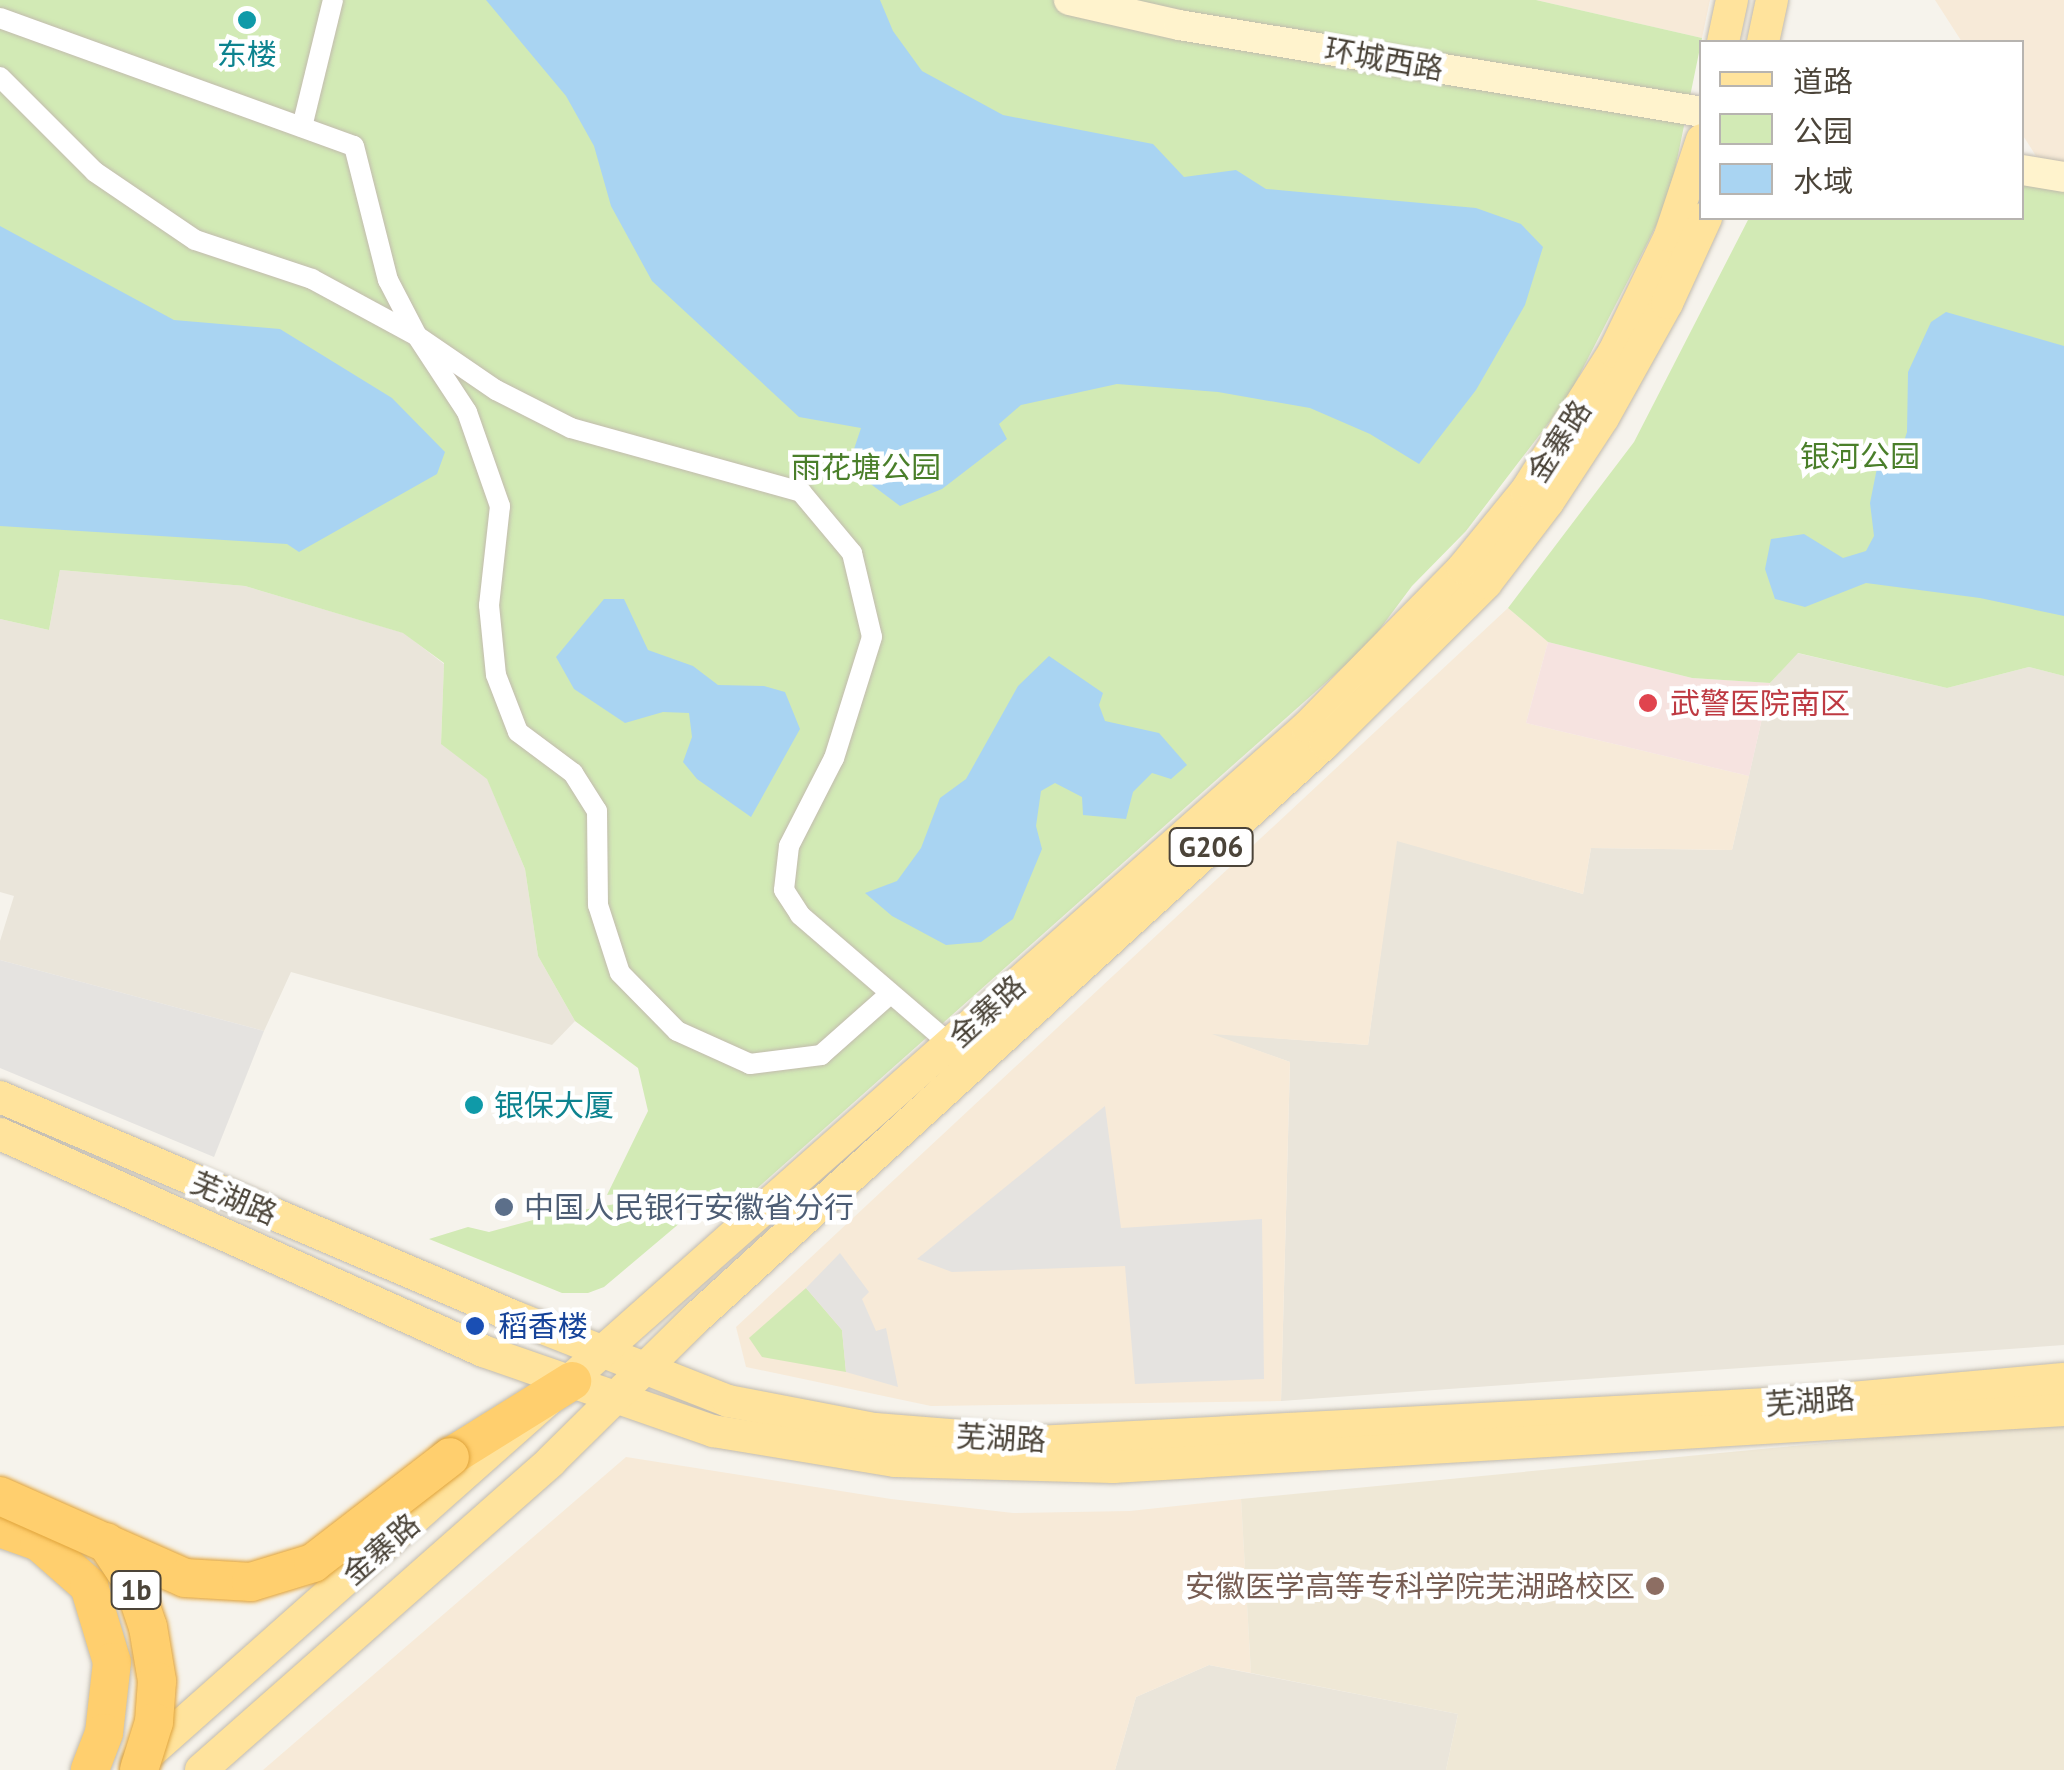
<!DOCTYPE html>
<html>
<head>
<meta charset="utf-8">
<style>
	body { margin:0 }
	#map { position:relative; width:2064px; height:1770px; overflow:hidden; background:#f6f3ec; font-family:"PT Sans","Noto Sans SC",sans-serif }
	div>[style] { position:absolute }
	.residential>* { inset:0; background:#eae5da }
	.commercial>* { inset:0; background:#f7ead8 }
	.education>* { inset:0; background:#efe8d6 }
	.medical>* { inset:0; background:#f6e3e0 }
	.green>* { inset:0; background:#d2eab5 }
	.parking>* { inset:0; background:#e5e3e0 }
	.water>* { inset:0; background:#a9d4f2 }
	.roads { filter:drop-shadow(0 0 2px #c2bbae) drop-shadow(0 0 2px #c2bbae) }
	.street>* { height:20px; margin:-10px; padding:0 10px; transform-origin:10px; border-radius:10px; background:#fff }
	.secondary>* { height:30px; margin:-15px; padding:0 15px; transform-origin:15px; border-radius:15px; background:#fff3cd }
	.primary>* { height:32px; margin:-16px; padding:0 16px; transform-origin:16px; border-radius:16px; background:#ffe39c }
	.highway>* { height:38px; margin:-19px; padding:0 19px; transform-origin:19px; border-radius:19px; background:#ffcf6e }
	.bridges { filter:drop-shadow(0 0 2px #e0a43c) drop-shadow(0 0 2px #e0a43c) }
	.highway-bridge>* { height:38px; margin:-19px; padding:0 19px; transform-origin:19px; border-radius:19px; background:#ffcf6e }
	.dots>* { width:28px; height:28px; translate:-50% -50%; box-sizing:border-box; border:5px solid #fff; border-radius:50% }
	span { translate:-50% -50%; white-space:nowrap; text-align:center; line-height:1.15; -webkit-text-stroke:9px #fff; paint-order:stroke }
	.shield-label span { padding:2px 8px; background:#fff; border:2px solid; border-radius:8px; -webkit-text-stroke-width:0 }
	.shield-label { font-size:28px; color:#4b4439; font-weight:700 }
	.culture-label { font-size:30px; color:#0d838f }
	.left { translate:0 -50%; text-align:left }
	.street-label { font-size:30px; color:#4b4439 }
	.park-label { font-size:30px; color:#4a7f2a }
	.health-label { font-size:30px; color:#be3a42 }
	.service-label { font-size:30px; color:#4e5e75 }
	.transit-label { font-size:30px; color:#164399 }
	.education-label { font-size:30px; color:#785e54 }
	.right { translate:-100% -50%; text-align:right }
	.legend { position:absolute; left:1699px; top:40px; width:325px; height:180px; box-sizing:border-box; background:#fff; border:2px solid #b7b4b0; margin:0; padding:12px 18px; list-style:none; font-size:30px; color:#4b4439 }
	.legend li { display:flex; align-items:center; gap:20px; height:50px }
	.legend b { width:50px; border:2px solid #b7b4b0 }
</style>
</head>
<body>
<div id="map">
	<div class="residential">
		<i style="clip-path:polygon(60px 570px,245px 586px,404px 633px,444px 664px,441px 743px,487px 778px,525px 869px,538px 956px,575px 1021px,552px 1045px,291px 972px,264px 1031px,0 960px,0 941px,14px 896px,0 892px,0 619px,49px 630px)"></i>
		<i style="clip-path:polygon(1797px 653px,1947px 688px,2029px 667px,2064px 676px,2064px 1345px,1281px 1401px,1290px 1062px,1207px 1033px,1368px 1045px,1396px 840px,1583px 894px,1591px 848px,1732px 850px,1770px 683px)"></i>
		<i style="clip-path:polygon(1209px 1665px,1458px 1714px,1446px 1770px,1115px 1770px,1136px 1697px)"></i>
	</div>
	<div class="commercial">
		<i style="clip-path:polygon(1536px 0,1710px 0,1702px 38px)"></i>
		<i style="clip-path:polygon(1935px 0,2064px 0,2064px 163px,2036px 156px,2022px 134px,2022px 42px,1962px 42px)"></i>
		<i style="clip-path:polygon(1508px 608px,1548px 642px,1526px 723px,1749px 776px,1732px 850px,1591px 848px,1583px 894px,1397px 841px,1368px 1045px,1212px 1034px,1290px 1062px,1281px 1401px,931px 1406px,746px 1367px,736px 1327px)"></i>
		<i style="clip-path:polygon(626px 1457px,891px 1499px,1013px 1513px,1130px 1511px,1241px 1499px,1251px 1673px,1209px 1665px,1136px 1697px,1115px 1770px,263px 1770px)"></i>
	</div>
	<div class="education">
		<i style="clip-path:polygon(2064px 1420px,2064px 1770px,1446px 1770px,1458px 1714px,1251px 1673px,1241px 1499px)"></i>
	</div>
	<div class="medical">
		<i style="clip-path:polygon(1548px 642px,1692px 678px,1770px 683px,1749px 776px,1526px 723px)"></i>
	</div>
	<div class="green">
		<i style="clip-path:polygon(0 0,1536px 0,1702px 38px,1669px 199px,1648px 242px,1567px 399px,1466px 531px,1412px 586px,1368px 645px,726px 1216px,649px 1190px,607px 1195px,648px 1111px,638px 1068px,575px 1021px,538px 956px,525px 869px,487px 779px,441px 744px,444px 663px,403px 633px,245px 586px,60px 570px,49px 630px,0 619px)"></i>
		<i style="clip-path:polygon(2022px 181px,2064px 188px,2064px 676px,2029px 667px,1947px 688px,1798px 653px,1770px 683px,1692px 678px,1548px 642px,1508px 608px,1634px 442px,1749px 218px,2022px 218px)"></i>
		<i style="clip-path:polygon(648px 1198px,679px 1206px,687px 1217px,604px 1287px,588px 1293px,562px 1293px,429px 1239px,468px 1227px,489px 1232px,537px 1219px,542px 1208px,554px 1203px,577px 1211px)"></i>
		<i style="clip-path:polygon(806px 1288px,842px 1330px,846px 1372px,762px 1357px,749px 1338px)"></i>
	</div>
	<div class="parking">
		<i style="clip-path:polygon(0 960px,264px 1031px,214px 1157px,0 1068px)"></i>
		<i style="clip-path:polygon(1105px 1106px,1121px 1228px,1262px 1219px,1264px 1379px,1135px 1384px,1125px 1266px,952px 1272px,917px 1259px)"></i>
		<i style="clip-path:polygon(840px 1253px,869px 1292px,862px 1299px,876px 1331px,886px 1328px,898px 1387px,846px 1372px,842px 1330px,806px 1288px)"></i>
	</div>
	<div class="water">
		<i style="clip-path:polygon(486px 0,880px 0,893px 31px,922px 71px,1003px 115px,1153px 144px,1184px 177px,1236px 170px,1266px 189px,1476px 208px,1521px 224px,1543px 247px,1525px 305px,1476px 390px,1419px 464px,1370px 434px,1310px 408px,1218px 392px,1117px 384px,1021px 405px,999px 424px,1007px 439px,942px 489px,900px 506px,848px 467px,861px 428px,799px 417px,652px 281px,611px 206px,594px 146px,566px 96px)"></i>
		<i style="clip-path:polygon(0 226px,174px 320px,280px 329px,392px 398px,445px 452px,437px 474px,299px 552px,287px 544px,0 526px)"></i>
		<i style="clip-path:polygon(1946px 312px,2064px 346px,2064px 616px,1980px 598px,1866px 583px,1805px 607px,1775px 599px,1765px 569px,1771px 539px,1804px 534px,1843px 558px,1866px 551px,1874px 536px,1870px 503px,1877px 468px,1898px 459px,1907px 432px,1908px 372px,1931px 322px)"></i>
		<i style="clip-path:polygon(604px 599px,624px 599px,648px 650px,693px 666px,718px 685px,764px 686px,785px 692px,800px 729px,751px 817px,697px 779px,683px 762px,692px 737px,689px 713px,663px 712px,625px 723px,574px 689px,556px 657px)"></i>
		<i style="clip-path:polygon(1049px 656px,1103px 693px,1099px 705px,1105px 721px,1159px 733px,1187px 765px,1171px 779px,1152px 773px,1133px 792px,1126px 819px,1083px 815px,1082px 797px,1055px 783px,1041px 791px,1036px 826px,1042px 849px,1013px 919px,981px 942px,946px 945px,892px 916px,865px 893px,897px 881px,921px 848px,940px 798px,966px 779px,1018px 686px)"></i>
	</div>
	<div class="roads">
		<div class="street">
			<i style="left:0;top:18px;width:376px;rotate:19.9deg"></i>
			<i style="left:354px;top:146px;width:138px;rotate:75.8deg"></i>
			<i style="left:388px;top:280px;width:63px;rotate:62.6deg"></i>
			<i style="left:417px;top:336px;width:96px;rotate:34.4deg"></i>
			<i style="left:496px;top:390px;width:84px;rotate:26.9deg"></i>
			<i style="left:571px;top:428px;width:239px;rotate:15.5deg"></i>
			<i style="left:801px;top:492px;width:80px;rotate:50.1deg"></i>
			<i style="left:852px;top:553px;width:86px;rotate:76.6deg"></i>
			<i style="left:872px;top:637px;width:127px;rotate:107.4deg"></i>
			<i style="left:834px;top:758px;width:99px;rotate:117.1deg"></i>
			<i style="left:789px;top:846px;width:44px;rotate:96.5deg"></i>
			<i style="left:784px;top:890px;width:30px;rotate:57deg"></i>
			<i style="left:800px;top:915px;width:198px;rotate:40.7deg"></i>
			<i style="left:0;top:77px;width:134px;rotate:45deg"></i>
			<i style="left:95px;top:172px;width:121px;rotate:34.2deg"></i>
			<i style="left:195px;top:240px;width:123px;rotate:18.4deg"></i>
			<i style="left:312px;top:279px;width:119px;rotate:28.5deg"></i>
			<i style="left:417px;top:336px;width:91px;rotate:56.7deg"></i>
			<i style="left:467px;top:412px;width:100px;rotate:70.7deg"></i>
			<i style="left:500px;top:506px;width:100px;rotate:96.3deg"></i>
			<i style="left:489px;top:605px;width:70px;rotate:84.3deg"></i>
			<i style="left:496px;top:675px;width:61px;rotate:68.9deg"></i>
			<i style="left:518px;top:732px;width:69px;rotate:36.7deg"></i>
			<i style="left:573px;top:773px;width:45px;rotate:57.7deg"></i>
			<i style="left:597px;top:811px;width:94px;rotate:89.4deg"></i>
			<i style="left:598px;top:905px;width:71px;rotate:72.1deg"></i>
			<i style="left:620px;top:973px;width:81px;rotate:45.5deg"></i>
			<i style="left:677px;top:1031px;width:80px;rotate:24.3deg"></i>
			<i style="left:750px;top:1064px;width:72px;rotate:-7.2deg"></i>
			<i style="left:821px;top:1055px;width:92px;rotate:-41.5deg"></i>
			<i style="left:302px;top:127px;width:131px;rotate:-76.3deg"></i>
		</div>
		<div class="secondary">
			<i style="left:1069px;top:0;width:113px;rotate:12.8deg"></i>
			<i style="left:1179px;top:25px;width:530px;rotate:9.44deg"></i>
			<i style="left:2022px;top:170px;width:43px;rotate:9.5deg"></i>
		</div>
		<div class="primary">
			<i style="left:1723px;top:42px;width:43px;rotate:-77.9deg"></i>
			<i style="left:1763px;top:42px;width:43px;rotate:-77.9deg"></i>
			<i style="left:0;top:1097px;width:560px;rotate:23.13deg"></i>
			<i style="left:515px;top:1317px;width:229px;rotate:21.5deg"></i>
			<i style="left:728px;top:1401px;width:150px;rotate:10.8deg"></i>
			<i style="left:875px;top:1429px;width:162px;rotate:4.6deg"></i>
			<i style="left:1036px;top:1442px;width:771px;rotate:-2.97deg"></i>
			<i style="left:1806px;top:1402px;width:259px;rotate:-5.1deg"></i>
			<i style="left:0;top:1134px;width:530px;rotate:24.19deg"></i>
			<i style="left:483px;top:1351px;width:244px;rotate:19.2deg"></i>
			<i style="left:713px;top:1431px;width:184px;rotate:9.4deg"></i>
			<i style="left:895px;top:1461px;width:218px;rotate:1.6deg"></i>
			<i style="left:1113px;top:1467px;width:953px;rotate:-3.43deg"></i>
			<i style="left:137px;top:1764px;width:1563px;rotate:-41.55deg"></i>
			<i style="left:1307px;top:727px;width:223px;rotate:-45.5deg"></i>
			<i style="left:1463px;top:568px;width:99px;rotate:-50.7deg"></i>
			<i style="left:1526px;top:491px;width:165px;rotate:-57.7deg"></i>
			<i style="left:1614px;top:352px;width:129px;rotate:-64.2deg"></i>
			<i style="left:1670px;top:236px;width:101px;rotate:-71.6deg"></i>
			<i style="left:201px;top:1770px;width:467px;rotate:-41.4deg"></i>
			<i style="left:551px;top:1461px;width:201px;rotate:-44.6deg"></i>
			<i style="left:694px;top:1320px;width:855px;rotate:-42.44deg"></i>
			<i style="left:1325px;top:743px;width:227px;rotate:-44.8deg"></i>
			<i style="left:1486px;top:583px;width:102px;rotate:-52.6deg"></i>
			<i style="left:1548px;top:502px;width:100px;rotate:-56.8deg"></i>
			<i style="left:1603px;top:418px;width:132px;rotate:-60.9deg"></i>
			<i style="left:1667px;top:303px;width:94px;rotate:-65.4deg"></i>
		</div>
		<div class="highway">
			<i style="left:450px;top:1457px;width:144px;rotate:-31.9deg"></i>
			<i style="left:0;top:1528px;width:41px;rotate:19.7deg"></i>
			<i style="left:39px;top:1542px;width:67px;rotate:41.3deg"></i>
			<i style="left:89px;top:1586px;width:79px;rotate:73.2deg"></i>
			<i style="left:112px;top:1662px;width:71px;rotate:96.4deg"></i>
			<i style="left:104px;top:1733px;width:40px;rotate:111deg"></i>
		</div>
	</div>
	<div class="bridges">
		<div class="highway-bridge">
			<i style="left:0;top:1496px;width:202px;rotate:23.9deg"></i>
			<i style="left:185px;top:1578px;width:66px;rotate:3.5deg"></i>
			<i style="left:251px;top:1582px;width:65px;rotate:-17deg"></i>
			<i style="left:313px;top:1563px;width:173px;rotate:-37.7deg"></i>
			<i style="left:106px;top:1542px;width:49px;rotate:56.6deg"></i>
			<i style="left:133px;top:1583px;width:46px;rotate:71.2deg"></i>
			<i style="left:148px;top:1627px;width:55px;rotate:80.5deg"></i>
			<i style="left:157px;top:1681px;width:41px;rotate:94.2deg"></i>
			<i style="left:154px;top:1722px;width:50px;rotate:107.4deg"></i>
		</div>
	</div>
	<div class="dots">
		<i style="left:247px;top:20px;background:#0f9aa8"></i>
		<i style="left:1648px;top:703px;background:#e0444e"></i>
		<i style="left:474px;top:1105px;background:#0f9aa8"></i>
		<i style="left:504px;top:1207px;background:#5c6f8a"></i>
		<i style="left:475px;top:1326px;background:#1a4fb4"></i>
		<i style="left:1655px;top:1586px;background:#8d6e63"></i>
	</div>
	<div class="shield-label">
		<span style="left:1211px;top:847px">G206</span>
		<span style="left:136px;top:1590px">1b</span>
	</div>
	<div class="culture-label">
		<span style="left:247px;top:54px">东楼</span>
		<span class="left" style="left:494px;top:1105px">银保大厦</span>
	</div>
	<div class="street-label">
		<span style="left:1384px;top:59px;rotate:10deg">环城西路</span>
		<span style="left:1559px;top:441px;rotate:-57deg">金寨路</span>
		<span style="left:987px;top:1011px;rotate:-42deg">金寨路</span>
		<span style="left:234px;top:1198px;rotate:23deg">芜湖路</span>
		<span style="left:1810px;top:1401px;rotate:-4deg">芜湖路</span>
		<span style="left:1001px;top:1438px;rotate:3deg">芜湖路</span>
		<span style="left:381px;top:1549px;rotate:-41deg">金寨路</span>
	</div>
	<div class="park-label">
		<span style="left:1860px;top:456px">银河公园</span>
		<span style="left:866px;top:467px">雨花塘公园</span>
	</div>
	<div class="health-label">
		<span class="left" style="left:1670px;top:703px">武警医院南区</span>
	</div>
	<div class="service-label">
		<span class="left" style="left:524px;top:1207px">中国人民银行安徽省分行</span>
	</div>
	<div class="transit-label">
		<span class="left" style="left:498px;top:1326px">稻香楼</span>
	</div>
	<div class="education-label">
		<span class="right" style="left:1635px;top:1586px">安徽医学高等专科学院芜湖路校区</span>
	</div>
	<ul class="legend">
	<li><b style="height:12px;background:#ffe39c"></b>道路</li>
	<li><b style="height:28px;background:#d2eab5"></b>公园</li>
	<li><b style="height:28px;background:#a9d4f2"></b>水域</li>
	</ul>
</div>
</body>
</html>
